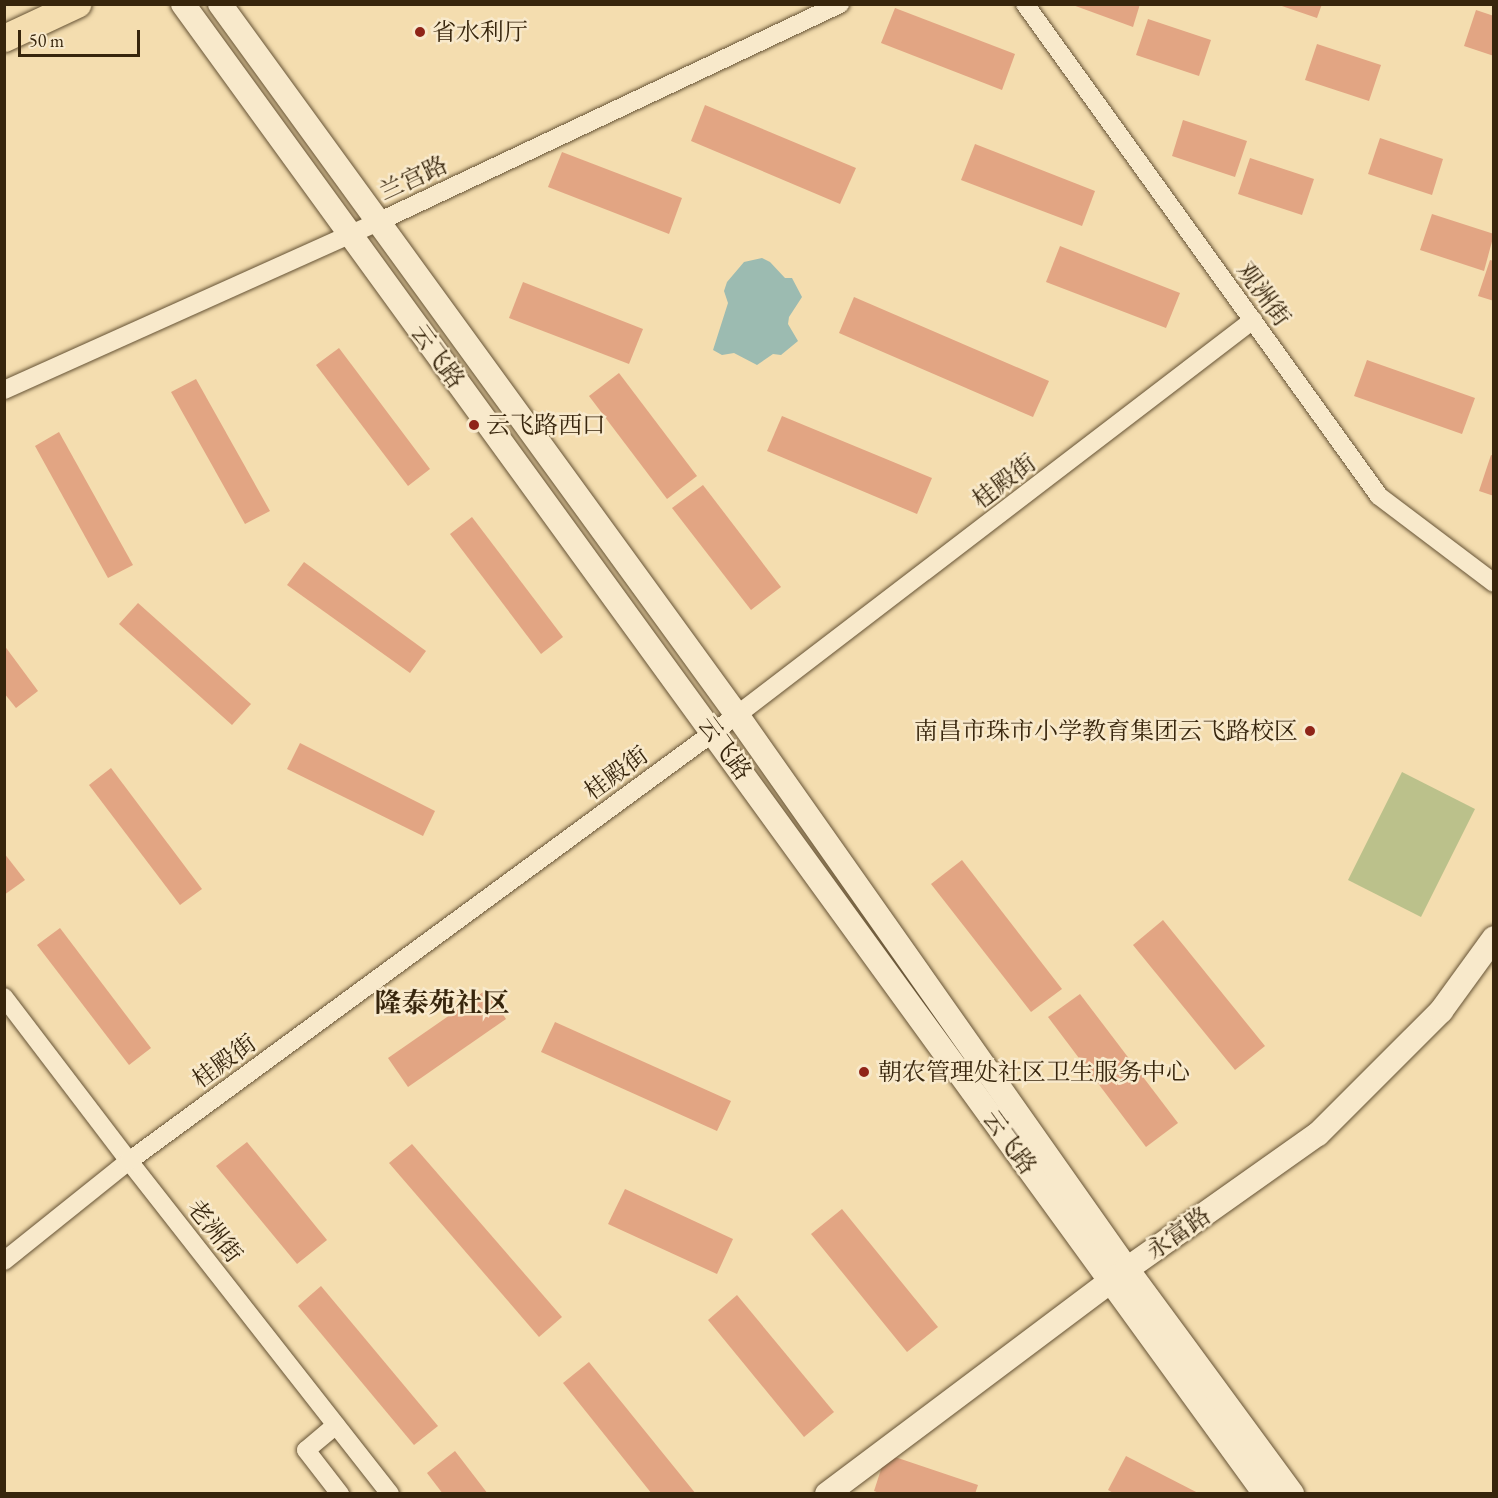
<!DOCTYPE html>
<html>
<head>
<meta charset="utf-8">
<style>
	body { margin:0 }
	#map { position:relative; width:1498px; height:1498px; overflow:hidden; background:#f4ddaf; font-family:"EB Garamond","Noto Serif SC",serif }
	div>[style] { position:absolute }
	.green>* { inset:0; background:#bbc18b }
	.water>* { inset:0; background:#9cbbb1 }
	.building>* { inset:0; background:#e2a583 }
	.roads { filter:drop-shadow(0 0 2px #665335) drop-shadow(0 0 2px #665335) }
	.street>* { height:18px; margin:-9px; padding:0 9px; transform-origin:9px; border-radius:9px; background:#f8e9cb }
	.secondary>* { height:24px; margin:-12px; padding:0 12px; transform-origin:12px; border-radius:12px; background:#f8e9cb }
	.primary>* { height:27px; margin:-13.5px; padding:0 13.5px; transform-origin:13.5px; border-radius:13.5px; background:#f4ddaf }
	.dots>* { width:16px; height:16px; translate:-50% -50%; box-sizing:border-box; border:3px solid #f8e9cb; border-radius:50% }
	span { translate:-50% -50%; white-space:nowrap; text-align:center; line-height:1.15; -webkit-text-stroke:5px #f8e9cb; paint-order:stroke }
	.poi-label { font-size:24px; color:#37250c }
	.left { translate:0 -50%; text-align:left }
	.right { translate:-100% -50%; text-align:right }
	.street-label { font-size:24px; color:#37250c }
	.quarter-label { font-size:27px; color:#37250c; font-weight:700 }
	.frame { position:absolute; inset:0; border:6px solid #37250c; pointer-events:none }
	.scale { position:absolute; left:18px; top:30px; width:122px; height:27px; box-sizing:border-box; border:3px solid #37250c; border-top:0; padding-left:8px; font-size:18px; line-height:21px; white-space:nowrap; color:#37250c; -webkit-text-stroke:4px #f8e9cb; paint-order:stroke }
</style>
</head>
<body>
<div id="map">
	<div class="green">
		<i style="clip-path:polygon(1402px 772px,1475px 809px,1421px 917px,1348px 880px)"></i>
	</div>
	<div class="water">
		<i style="clip-path:polygon(762px 258px,770px 262px,785px 278px,792px 278px,802px 297px,789px 317px,788px 324px,798px 341px,781px 355px,773px 354px,757px 365px,734px 353px,722px 355px,713px 350px,728px 303px,724px 291px,727px 282px,744px 262px)"></i>
	</div>
	<div class="building">
		<i style="clip-path:polygon(1070px 4px,1140px 4px,1133px 27px)"></i>
		<i style="clip-path:polygon(1276px 4px,1322px 4px,1317px 18px)"></i>
		<i style="clip-path:polygon(895px 8px,1015px 54px,1002px 90px,881px 43px)"></i>
		<i style="clip-path:polygon(1476px 10px,1494px 16px,1494px 56px,1464px 46px)"></i>
		<i style="clip-path:polygon(1148px 19px,1211px 40px,1199px 76px,1136px 55px)"></i>
		<i style="clip-path:polygon(1317px 44px,1381px 65px,1369px 101px,1305px 80px)"></i>
		<i style="clip-path:polygon(705px 105px,856px 168px,840px 204px,691px 141px)"></i>
		<i style="clip-path:polygon(1183px 120px,1247px 141px,1235px 177px,1172px 156px)"></i>
		<i style="clip-path:polygon(1380px 138px,1443px 159px,1432px 195px,1368px 174px)"></i>
		<i style="clip-path:polygon(975px 144px,1095px 191px,1082px 226px,961px 180px)"></i>
		<i style="clip-path:polygon(562px 152px,682px 198px,669px 234px,548px 187px)"></i>
		<i style="clip-path:polygon(1250px 158px,1314px 179px,1302px 215px,1238px 194px)"></i>
		<i style="clip-path:polygon(1432px 214px,1494px 234px,1484px 271px,1420px 250px)"></i>
		<i style="clip-path:polygon(1060px 246px,1180px 293px,1166px 328px,1046px 282px)"></i>
		<i style="clip-path:polygon(1490px 260px,1494px 261px,1494px 301px,1478px 296px)"></i>
		<i style="clip-path:polygon(523px 282px,643px 329px,629px 364px,509px 318px)"></i>
		<i style="clip-path:polygon(854px 297px,1049px 381px,1033px 417px,839px 333px)"></i>
		<i style="clip-path:polygon(339px 348px,430px 469px,408px 486px,316px 365px)"></i>
		<i style="clip-path:polygon(1367px 360px,1475px 398px,1462px 434px,1354px 396px)"></i>
		<i style="clip-path:polygon(619px 373px,697px 476px,667px 499px,589px 396px)"></i>
		<i style="clip-path:polygon(196px 379px,270px 511px,245px 524px,171px 392px)"></i>
		<i style="clip-path:polygon(782px 416px,932px 478px,917px 514px,767px 451px)"></i>
		<i style="clip-path:polygon(59px 432px,133px 565px,108px 578px,35px 446px)"></i>
		<i style="clip-path:polygon(1491px 455px,1494px 456px,1494px 496px,1479px 491px)"></i>
		<i style="clip-path:polygon(703px 485px,781px 587px,751px 610px,672px 508px)"></i>
		<i style="clip-path:polygon(472px 517px,563px 637px,541px 654px,450px 534px)"></i>
		<i style="clip-path:polygon(304px 562px,426px 651px,410px 673px,287px 585px)"></i>
		<i style="clip-path:polygon(138px 603px,251px 704px,232px 725px,119px 624px)"></i>
		<i style="clip-path:polygon(4px 645px,38px 691px,16px 708px,4px 693px)"></i>
		<i style="clip-path:polygon(300px 743px,435px 811px,423px 836px,287px 769px)"></i>
		<i style="clip-path:polygon(111px 768px,202px 889px,180px 905px,89px 785px)"></i>
		<i style="clip-path:polygon(4px 853px,25px 880px,4px 895px)"></i>
		<i style="clip-path:polygon(962px 860px,1062px 989px,1031px 1012px,931px 884px)"></i>
		<i style="clip-path:polygon(1163px 920px,1265px 1046px,1235px 1070px,1133px 945px)"></i>
		<i style="clip-path:polygon(60px 928px,151px 1048px,129px 1065px,37px 945px)"></i>
		<i style="clip-path:polygon(486px 990px,506px 1019px,408px 1087px,388px 1058px)"></i>
		<i style="clip-path:polygon(1080px 994px,1178px 1123px,1146px 1147px,1048px 1017px)"></i>
		<i style="clip-path:polygon(555px 1022px,731px 1101px,717px 1131px,541px 1052px)"></i>
		<i style="clip-path:polygon(247px 1142px,327px 1240px,297px 1264px,216px 1166px)"></i>
		<i style="clip-path:polygon(412px 1144px,562px 1317px,539px 1337px,389px 1163px)"></i>
		<i style="clip-path:polygon(625px 1189px,733px 1239px,717px 1274px,608px 1224px)"></i>
		<i style="clip-path:polygon(842px 1209px,938px 1327px,907px 1352px,811px 1234px)"></i>
		<i style="clip-path:polygon(321px 1286px,438px 1426px,414px 1445px,298px 1306px)"></i>
		<i style="clip-path:polygon(737px 1295px,834px 1412px,804px 1437px,708px 1320px)"></i>
		<i style="clip-path:polygon(589px 1362px,696px 1494px,652px 1494px,563px 1383px)"></i>
		<i style="clip-path:polygon(455px 1451px,488px 1494px,443px 1494px,427px 1473px)"></i>
		<i style="clip-path:polygon(886px 1454px,978px 1485px,975px 1494px,882px 1494px,874px 1491px)"></i>
		<i style="clip-path:polygon(1126px 1456px,1200px 1494px,1115px 1494px,1108px 1490px)"></i>
	</div>
	<div class="roads">
		<div class="street">
			<i style="left:1025px;top:4px;width:606px;rotate:54.26deg"></i>
			<i style="left:1379px;top:496px;width:144px;rotate:37.1deg"></i>
			<i style="left:4px;top:390px;width:410px;rotate:-24.2deg"></i>
			<i style="left:378px;top:222px;width:511px;rotate:-25.26deg"></i>
			<i style="left:4px;top:997px;width:206px;rotate:52.7deg"></i>
			<i style="left:129px;top:1161px;width:423px;rotate:51.9deg"></i>
			<i style="left:4px;top:1261px;width:160px;rotate:-38.7deg"></i>
			<i style="left:129px;top:1161px;width:754px;rotate:-36.26deg"></i>
			<i style="left:737px;top:715px;width:650px;rotate:-37.43deg"></i>
			<i style="left:336px;top:1425px;width:39px;rotate:140deg"></i>
			<i style="left:306px;top:1450px;width:56px;rotate:52.3deg"></i>
		</div>
		<div class="secondary">
			<i style="left:183px;top:4px;width:1841px;rotate:54.01deg"></i>
			<i style="left:220px;top:4px;width:879px;rotate:53.98deg"></i>
			<i style="left:737px;top:715px;width:678px;rotate:54.86deg"></i>
			<i style="left:1127px;top:1269px;width:279px;rotate:53.7deg"></i>
			<i style="left:827px;top:1494px;width:375px;rotate:-36.9deg"></i>
			<i style="left:1127px;top:1269px;width:234px;rotate:-35.3deg"></i>
			<i style="left:1318px;top:1134px;width:174px;rotate:-45deg"></i>
			<i style="left:1441px;top:1011px;width:90px;rotate:-54deg"></i>
		</div>
		<div class="primary">
			<i style="left:4px;top:38px;width:81px;rotate:-25deg"></i>
		</div>
	</div>
	<div class="dots">
		<i style="left:420px;top:32px;background:#8f2418"></i>
		<i style="left:474px;top:425px;background:#8f2418"></i>
		<i style="left:1310px;top:731px;background:#8f2418"></i>
		<i style="left:864px;top:1072px;background:#8f2418"></i>
	</div>
	<div class="poi-label">
		<span class="left" style="left:432px;top:32px">省水利厅</span>
		<span class="left" style="left:486px;top:425px">云飞路西口</span>
		<span class="right" style="left:1298px;top:731px">南昌市珠市小学教育集团云飞路校区</span>
		<span class="left" style="left:878px;top:1072px">朝农管理处社区卫生服务中心</span>
	</div>
	<div class="street-label">
		<span style="left:413px;top:178px;rotate:-25deg">兰宫路</span>
		<span style="left:1264px;top:294px;rotate:54deg">观洲街</span>
		<span style="left:438px;top:356px;rotate:54deg">云飞路</span>
		<span style="left:1004px;top:481px;rotate:-37deg">桂殿街</span>
		<span style="left:725px;top:748px;rotate:54deg">云飞路</span>
		<span style="left:616px;top:773px;rotate:-36deg">桂殿街</span>
		<span style="left:224px;top:1061px;rotate:-36deg">桂殿街</span>
		<span style="left:1010px;top:1142px;rotate:54deg">云飞路</span>
		<span style="left:215px;top:1231px;rotate:52deg">老洲街</span>
		<span style="left:1178px;top:1233px;rotate:-35deg">永富路</span>
	</div>
	<div class="quarter-label">
		<span style="left:442px;top:1003px">隆泰苑社区</span>
	</div>
	<div class="frame"></div>
	<div class="scale">50 m</div>
</div>
</body>
</html>
